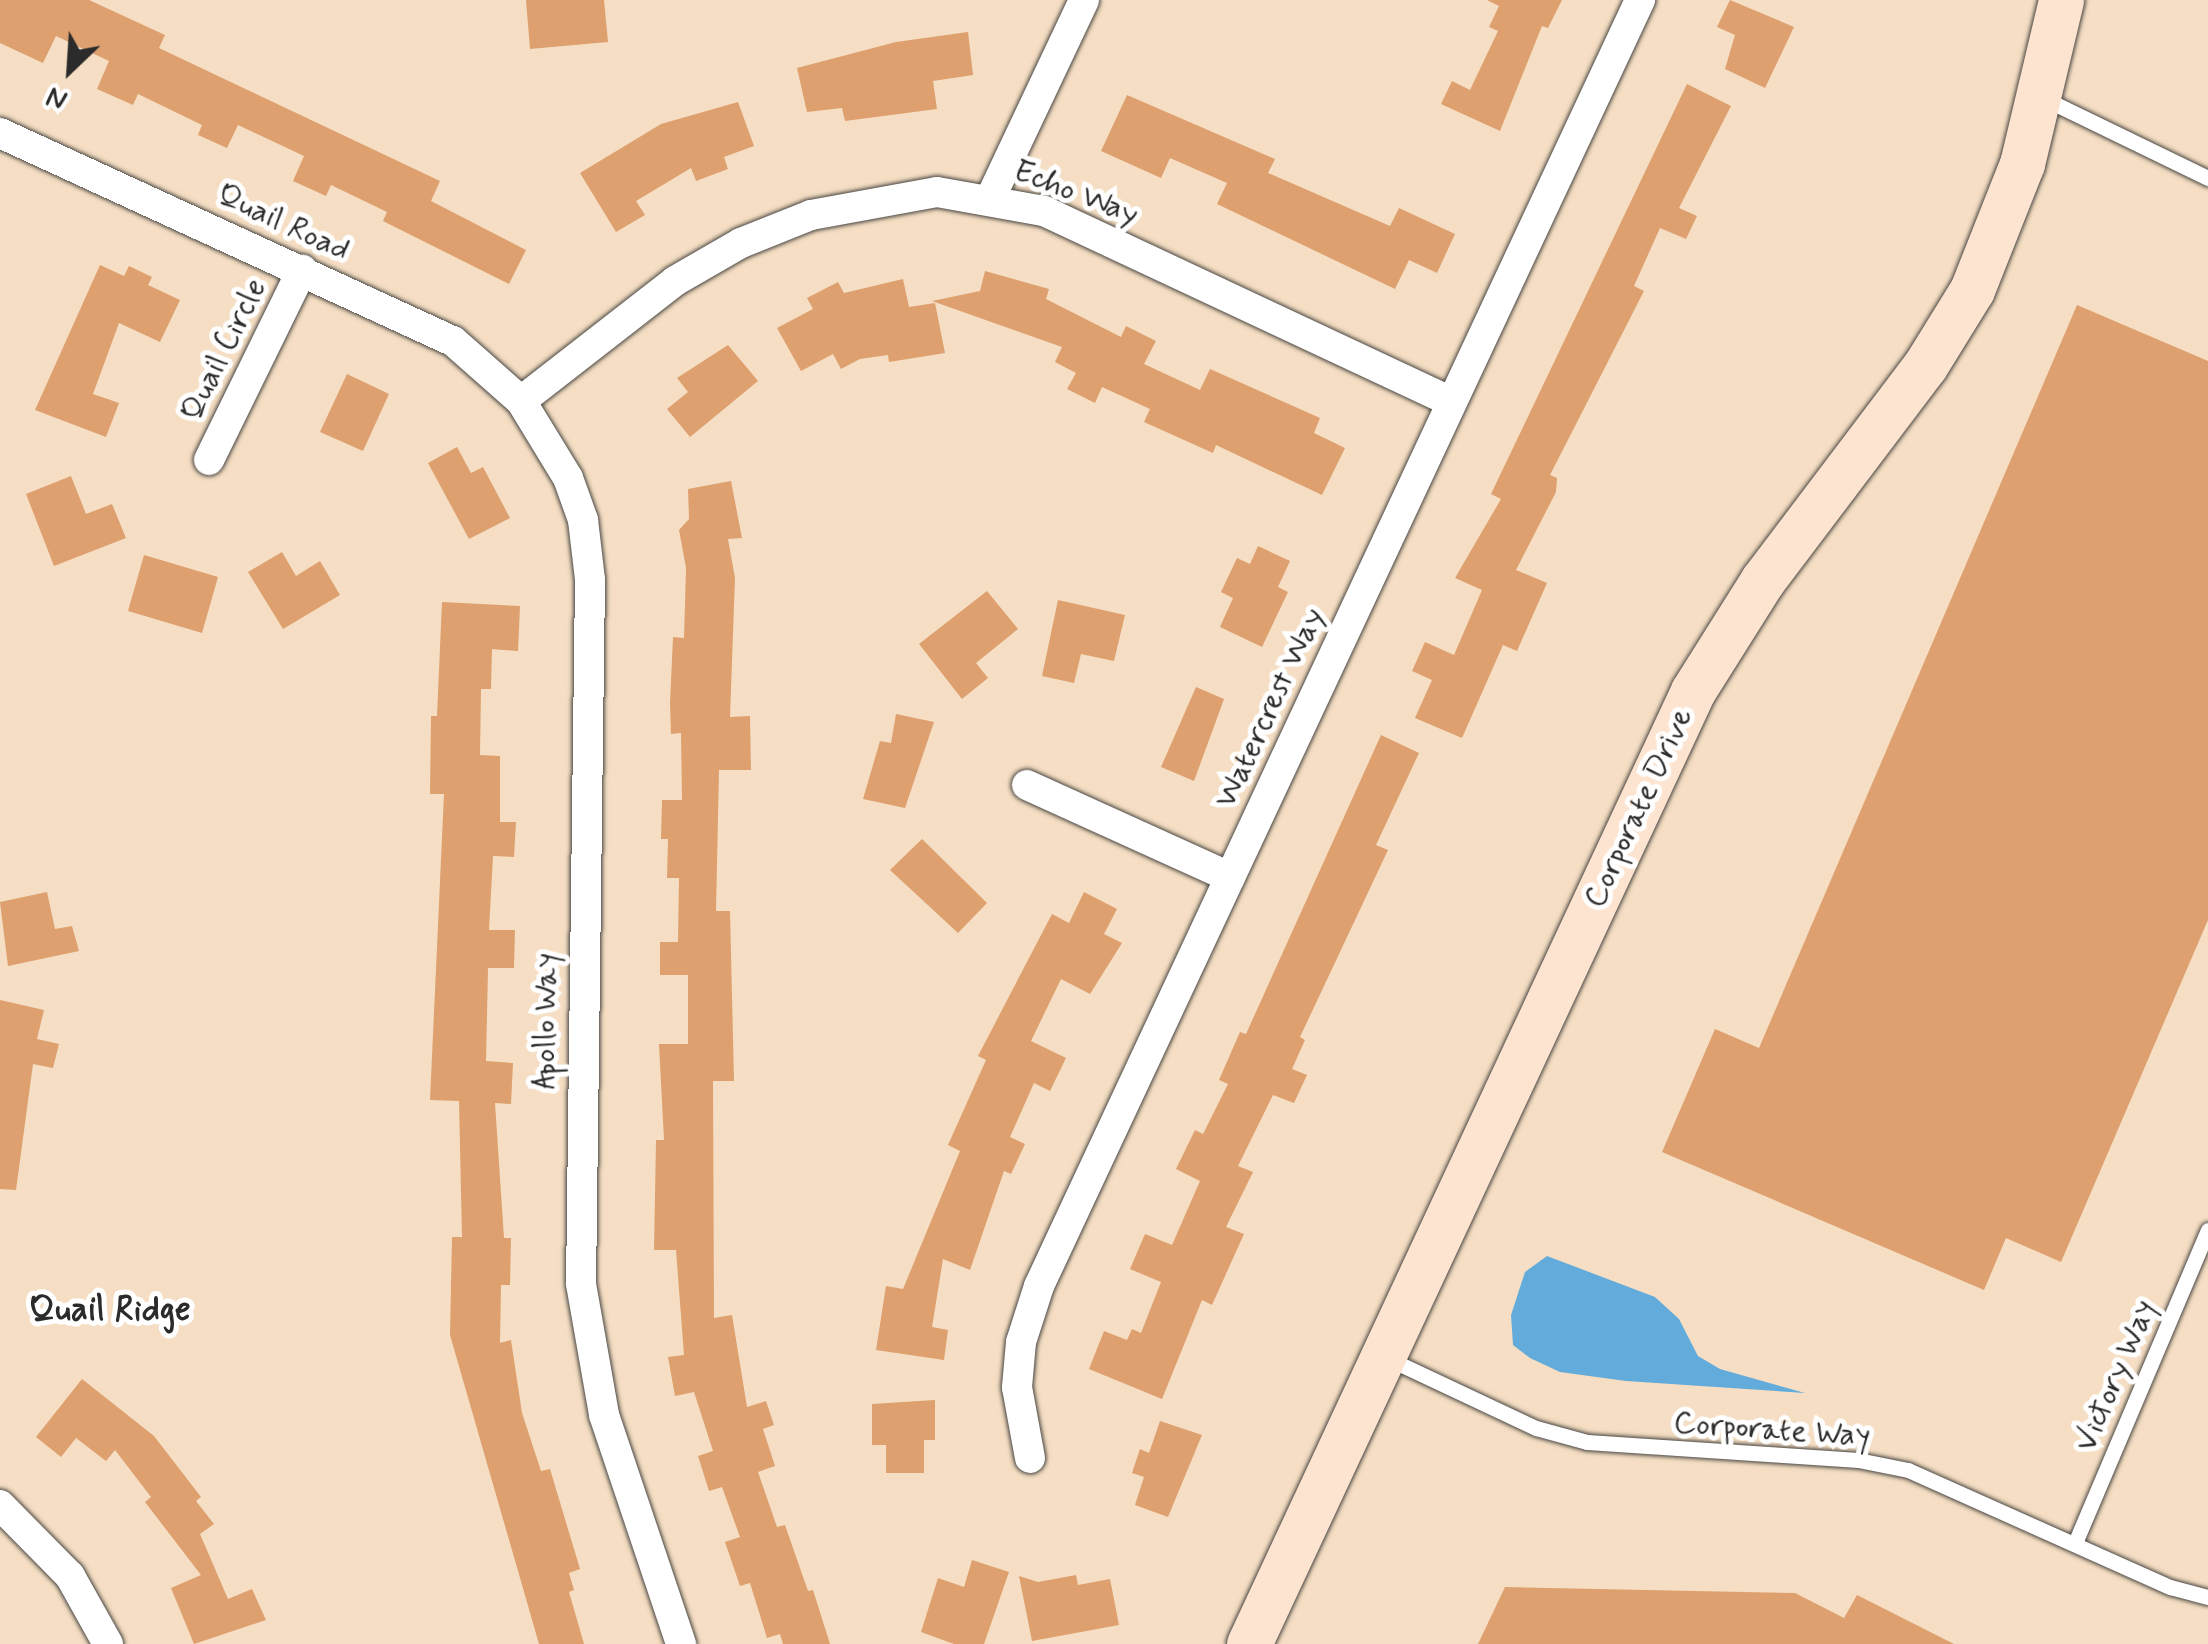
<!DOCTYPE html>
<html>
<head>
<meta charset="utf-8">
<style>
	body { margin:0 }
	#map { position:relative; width:2208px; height:1644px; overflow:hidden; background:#f5dec3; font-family:Mynerve,sans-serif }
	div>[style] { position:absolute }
	.water>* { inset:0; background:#63abda }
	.building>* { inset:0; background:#dda06e }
	.roads { filter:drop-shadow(0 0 2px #494642) drop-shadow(0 0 2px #494642) }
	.lane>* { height:15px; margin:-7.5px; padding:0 7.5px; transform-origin:7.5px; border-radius:7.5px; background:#fff }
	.street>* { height:30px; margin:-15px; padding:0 15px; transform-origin:15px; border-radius:15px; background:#fff }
	.secondary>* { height:45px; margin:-22.5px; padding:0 22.5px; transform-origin:22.5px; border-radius:22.5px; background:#fde4d1 }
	span { translate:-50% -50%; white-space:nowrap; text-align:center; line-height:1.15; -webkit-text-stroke:10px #fff; paint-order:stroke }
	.street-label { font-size:32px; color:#2b2b2b }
	.neighbourhood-label { font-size:35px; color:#2b2b2b; font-weight:700 }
	.north { position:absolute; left:20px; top:20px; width:100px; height:100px; -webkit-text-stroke:8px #fff; paint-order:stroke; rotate:205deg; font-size:28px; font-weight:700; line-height:40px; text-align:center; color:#2b2b2b }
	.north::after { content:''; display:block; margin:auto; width:35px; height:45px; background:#2b2b2b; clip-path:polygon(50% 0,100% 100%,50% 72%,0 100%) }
</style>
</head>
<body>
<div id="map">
	<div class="water">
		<i style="clip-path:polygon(1547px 1256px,1655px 1297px,1679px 1319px,1698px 1356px,1720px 1369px,1805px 1393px,1626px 1381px,1560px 1372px,1530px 1358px,1513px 1345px,1511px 1315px,1525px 1272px)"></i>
	</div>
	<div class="building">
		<i style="clip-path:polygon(0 0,89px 0,165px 35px,159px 48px,440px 181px,431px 201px,526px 250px,509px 284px,383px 221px,387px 212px,331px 185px,326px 196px,293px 181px,304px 156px,238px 125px,227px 148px,198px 135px,202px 125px,138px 94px,133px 105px,97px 89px,109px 61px,56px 36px,43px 63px,0 43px)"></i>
		<i style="clip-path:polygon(526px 0,604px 0,608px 42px,530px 49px)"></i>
		<i style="clip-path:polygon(1487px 0,1562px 0,1548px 28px,1542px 26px,1500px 131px,1441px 104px,1452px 81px,1470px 90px,1498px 31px,1489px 27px,1499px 6px)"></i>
		<i style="clip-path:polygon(1730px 0,1794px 27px,1765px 88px,1725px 69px,1735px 35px,1717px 27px)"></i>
		<i style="clip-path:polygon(968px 32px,973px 75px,933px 81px,937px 109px,845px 121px,842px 108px,807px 112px,797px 68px,896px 42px)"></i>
		<i style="clip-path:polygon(1687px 84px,1731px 106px,1679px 208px,1697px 216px,1686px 239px,1660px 228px,1634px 286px,1644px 291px,1550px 475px,1557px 478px,1556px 492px,1516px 570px,1547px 583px,1517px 651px,1503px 645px,1462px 738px,1415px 718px,1432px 680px,1412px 671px,1425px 642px,1454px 655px,1482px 590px,1455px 578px,1501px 499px,1491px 494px)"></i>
		<i style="clip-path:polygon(1127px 95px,1275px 159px,1268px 173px,1390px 226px,1399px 208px,1455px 234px,1437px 273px,1409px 260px,1395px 289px,1217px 204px,1227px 183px,1170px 158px,1161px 178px,1101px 151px)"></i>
		<i style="clip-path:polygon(738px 102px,754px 146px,724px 157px,728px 169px,696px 181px,691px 168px,636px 201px,645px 215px,616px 232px,580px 173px,661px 124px)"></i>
		<i style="clip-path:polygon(100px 265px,124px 276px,129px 266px,152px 277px,148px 285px,180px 300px,160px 342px,119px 323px,93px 394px,119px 403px,106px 437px,35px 410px)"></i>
		<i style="clip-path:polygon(985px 271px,1049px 289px,1046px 299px,1121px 337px,1126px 326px,1156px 341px,1144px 364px,1200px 390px,1210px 369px,1320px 418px,1314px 433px,1345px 448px,1322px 495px,1216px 445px,1213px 453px,1144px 422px,1150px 409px,1102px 387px,1095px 403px,1067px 389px,1076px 373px,1055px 362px,1062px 347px,932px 301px,980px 291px)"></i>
		<i style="clip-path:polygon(903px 279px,909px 307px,935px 303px,945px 353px,889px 362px,888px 355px,860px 359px,841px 369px,833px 354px,801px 371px,777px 328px,813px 309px,807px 298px,838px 282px,844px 293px)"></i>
		<i style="clip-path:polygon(2077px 305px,2208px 361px,2208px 920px,2061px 1262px,2006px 1238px,1984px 1290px,1662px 1152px,1715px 1029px,1759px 1048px)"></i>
		<i style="clip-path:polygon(728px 345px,758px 381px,690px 437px,667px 409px,688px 392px,677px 378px)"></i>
		<i style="clip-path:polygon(347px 374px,389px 394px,363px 451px,320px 432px)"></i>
		<i style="clip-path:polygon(457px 447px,471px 473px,483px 467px,510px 518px,469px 539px,428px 463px)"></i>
		<i style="clip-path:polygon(71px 476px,86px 514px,112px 504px,126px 538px,54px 566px,26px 494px)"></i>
		<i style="clip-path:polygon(731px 481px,742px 538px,728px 539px,735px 578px,730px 717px,750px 716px,751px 770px,719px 770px,716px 911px,730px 911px,734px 1081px,713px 1081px,714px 1318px,732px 1315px,747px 1407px,766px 1401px,774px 1425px,763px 1429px,775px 1466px,758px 1472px,777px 1527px,785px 1525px,808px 1591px,813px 1590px,830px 1644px,783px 1644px,780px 1634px,767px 1638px,750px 1583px,740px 1586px,725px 1542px,740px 1537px,722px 1487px,709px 1491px,698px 1456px,713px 1451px,694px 1392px,675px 1396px,668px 1357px,684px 1355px,676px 1250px,654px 1250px,656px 1140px,664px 1140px,659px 1044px,688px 1044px,688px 975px,660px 975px,660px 942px,678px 942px,679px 878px,667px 878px,668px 839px,661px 839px,662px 800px,682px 800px,681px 733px,671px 734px,670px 703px,673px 637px,684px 638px,686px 568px,679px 530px,689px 519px,688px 489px)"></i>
		<i style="clip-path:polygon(1258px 546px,1290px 561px,1278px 587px,1288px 592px,1262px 647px,1220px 627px,1233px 598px,1221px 592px,1237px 558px,1250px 564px)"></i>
		<i style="clip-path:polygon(282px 552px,296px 576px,320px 561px,340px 595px,283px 629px,248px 572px)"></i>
		<i style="clip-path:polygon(144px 555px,218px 577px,202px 633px,128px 611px)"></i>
		<i style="clip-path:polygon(987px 591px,1018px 629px,976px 663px,988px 678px,962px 699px,919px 644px)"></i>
		<i style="clip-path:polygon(1058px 600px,1125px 615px,1114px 661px,1081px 654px,1074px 683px,1042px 676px)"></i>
		<i style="clip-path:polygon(442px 602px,520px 606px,518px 651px,492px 649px,491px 689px,481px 689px,480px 755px,500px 756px,500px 822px,516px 822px,514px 857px,493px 856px,489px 930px,515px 930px,514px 968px,488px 968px,486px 1061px,513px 1063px,511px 1104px,495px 1103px,504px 1238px,511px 1238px,510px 1285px,501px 1285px,500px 1343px,511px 1340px,522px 1413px,541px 1471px,550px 1469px,580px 1569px,569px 1573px,574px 1590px,569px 1592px,584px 1644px,539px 1644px,450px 1335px,452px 1237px,462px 1237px,459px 1101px,430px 1100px,444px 794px,430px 794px,431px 716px,437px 716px)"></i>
		<i style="clip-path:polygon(1196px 687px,1224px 699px,1194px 781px,1161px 767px)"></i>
		<i style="clip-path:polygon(896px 714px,934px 722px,905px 808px,863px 799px,880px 741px,891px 743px)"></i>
		<i style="clip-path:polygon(1381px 735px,1419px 753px,1376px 845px,1388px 850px,1300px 1037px,1305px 1040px,1292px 1069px,1307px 1075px,1294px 1103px,1273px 1095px,1238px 1166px,1253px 1172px,1226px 1227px,1244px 1234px,1212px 1305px,1202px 1300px,1162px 1399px,1089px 1369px,1104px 1331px,1127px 1340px,1132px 1329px,1141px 1333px,1161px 1282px,1130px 1269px,1145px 1234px,1172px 1245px,1200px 1181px,1176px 1169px,1195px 1130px,1203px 1134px,1228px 1084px,1219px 1080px,1240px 1032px,1246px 1034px)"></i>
		<i style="clip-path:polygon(922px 839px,987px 903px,958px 933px,890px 870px)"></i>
		<i style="clip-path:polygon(47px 892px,55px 929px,72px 926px,79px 951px,8px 966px,0 902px)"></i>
		<i style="clip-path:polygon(1084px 892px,1117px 909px,1104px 934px,1122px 943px,1090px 994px,1061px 979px,1031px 1041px,1066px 1058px,1050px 1091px,1034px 1083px,1010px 1137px,1025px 1144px,1011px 1174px,1004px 1171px,970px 1270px,943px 1259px,932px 1327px,948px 1330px,944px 1360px,876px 1350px,886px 1286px,903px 1289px,960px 1151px,948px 1145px,986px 1060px,978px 1056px,1052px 914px,1069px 923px)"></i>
		<i style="clip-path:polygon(0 1000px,44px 1010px,37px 1039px,59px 1044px,53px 1068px,33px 1064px,16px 1190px,0 1189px)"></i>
		<i style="clip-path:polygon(82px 1379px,154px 1436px,201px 1497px,196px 1501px,214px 1524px,200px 1534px,228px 1599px,252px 1589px,266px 1620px,194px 1644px,171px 1588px,201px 1575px,145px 1502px,151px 1497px,115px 1450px,106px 1461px,76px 1438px,61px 1457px,36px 1437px)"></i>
		<i style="clip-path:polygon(935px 1400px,935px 1440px,924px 1440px,924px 1473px,886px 1473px,886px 1445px,872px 1445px,872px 1404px)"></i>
		<i style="clip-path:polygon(1160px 1421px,1202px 1435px,1168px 1517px,1135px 1505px,1144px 1477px,1132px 1473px,1140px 1449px,1149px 1453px)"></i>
		<i style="clip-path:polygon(972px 1560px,1009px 1572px,984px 1644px,954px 1644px,921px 1632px,938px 1578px,964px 1587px)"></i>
		<i style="clip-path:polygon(1076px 1575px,1078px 1585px,1110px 1579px,1119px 1625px,1032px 1641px,1019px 1576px,1038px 1582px)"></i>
		<i style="clip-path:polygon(1505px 1587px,1795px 1593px,1844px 1618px,1857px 1595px,1954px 1644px,1478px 1644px)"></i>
	</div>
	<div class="roads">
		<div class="lane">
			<i style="left:2041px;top:97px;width:186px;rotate:25.9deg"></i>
			<i style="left:1387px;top:1358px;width:165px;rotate:25.2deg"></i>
			<i style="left:1536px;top:1428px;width:53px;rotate:15.4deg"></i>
			<i style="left:1587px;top:1442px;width:272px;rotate:3.8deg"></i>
			<i style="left:1858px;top:1460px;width:51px;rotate:11.3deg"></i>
			<i style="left:1908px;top:1470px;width:287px;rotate:24.1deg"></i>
			<i style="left:2170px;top:1587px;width:39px;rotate:15deg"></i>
			<i style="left:2075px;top:1543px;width:340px;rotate:-67deg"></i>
		</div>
		<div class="street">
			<i style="left:0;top:133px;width:498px;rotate:24.7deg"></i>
			<i style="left:453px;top:341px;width:91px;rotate:41.4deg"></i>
			<i style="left:521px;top:401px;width:90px;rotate:58.6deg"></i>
			<i style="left:568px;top:478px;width:45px;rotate:70.3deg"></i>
			<i style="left:583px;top:520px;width:60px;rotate:83.3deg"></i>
			<i style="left:590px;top:580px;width:704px;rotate:90.73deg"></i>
			<i style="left:581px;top:1284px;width:133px;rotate:80deg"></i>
			<i style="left:604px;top:1415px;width:242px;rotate:71.4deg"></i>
			<i style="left:991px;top:197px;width:218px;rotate:-64.7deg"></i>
			<i style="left:521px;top:401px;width:195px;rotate:-37.9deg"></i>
			<i style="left:675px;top:281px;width:76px;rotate:-29.9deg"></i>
			<i style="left:741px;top:243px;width:75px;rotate:-21.8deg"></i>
			<i style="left:811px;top:215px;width:128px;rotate:-10.3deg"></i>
			<i style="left:937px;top:192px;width:109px;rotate:10.1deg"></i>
			<i style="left:1044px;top:211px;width:450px;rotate:25.1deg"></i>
			<i style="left:209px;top:460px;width:212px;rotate:-63.9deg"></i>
			<i style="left:1027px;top:785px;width:223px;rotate:24.4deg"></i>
			<i style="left:1030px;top:1458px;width:72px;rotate:-100.4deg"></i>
			<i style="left:1017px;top:1387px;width:45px;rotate:-84.9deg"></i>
			<i style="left:1021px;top:1342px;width:59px;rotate:-72.2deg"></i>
			<i style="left:1039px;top:1286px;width:1420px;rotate:-64.95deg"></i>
			<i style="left:0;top:1505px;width:100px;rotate:45.4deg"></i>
			<i style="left:70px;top:1576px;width:78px;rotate:60.8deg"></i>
		</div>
		<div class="secondary">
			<i style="left:1249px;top:1644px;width:1051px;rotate:-65.02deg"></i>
			<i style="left:1693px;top:691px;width:131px;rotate:-57.8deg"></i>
			<i style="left:1763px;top:580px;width:268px;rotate:-52.9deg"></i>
			<i style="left:1925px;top:366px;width:89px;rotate:-58.3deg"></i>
			<i style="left:1972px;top:290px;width:136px;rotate:-68.4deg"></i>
			<i style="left:2022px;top:164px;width:169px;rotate:-76.6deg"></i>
		</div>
	</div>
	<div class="street-label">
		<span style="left:1076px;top:193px;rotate:21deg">Echo Way</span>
		<span style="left:283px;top:223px;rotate:25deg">Quail Road</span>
		<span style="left:224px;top:350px;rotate:-64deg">Quail Circle</span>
		<span style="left:1270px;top:708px;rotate:-65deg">Watercrest Way</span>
		<span style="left:1639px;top:808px;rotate:-65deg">Corporate Drive</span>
		<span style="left:546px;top:1021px;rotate:-89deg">Apollo Way</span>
		<span style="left:2116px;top:1376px;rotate:-67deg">Victory Way</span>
		<span style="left:1772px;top:1430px;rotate:4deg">Corporate Way</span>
	</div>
	<div class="neighbourhood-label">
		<span style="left:110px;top:1310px">Quail Ridge</span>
	</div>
	<div class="north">N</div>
</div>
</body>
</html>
